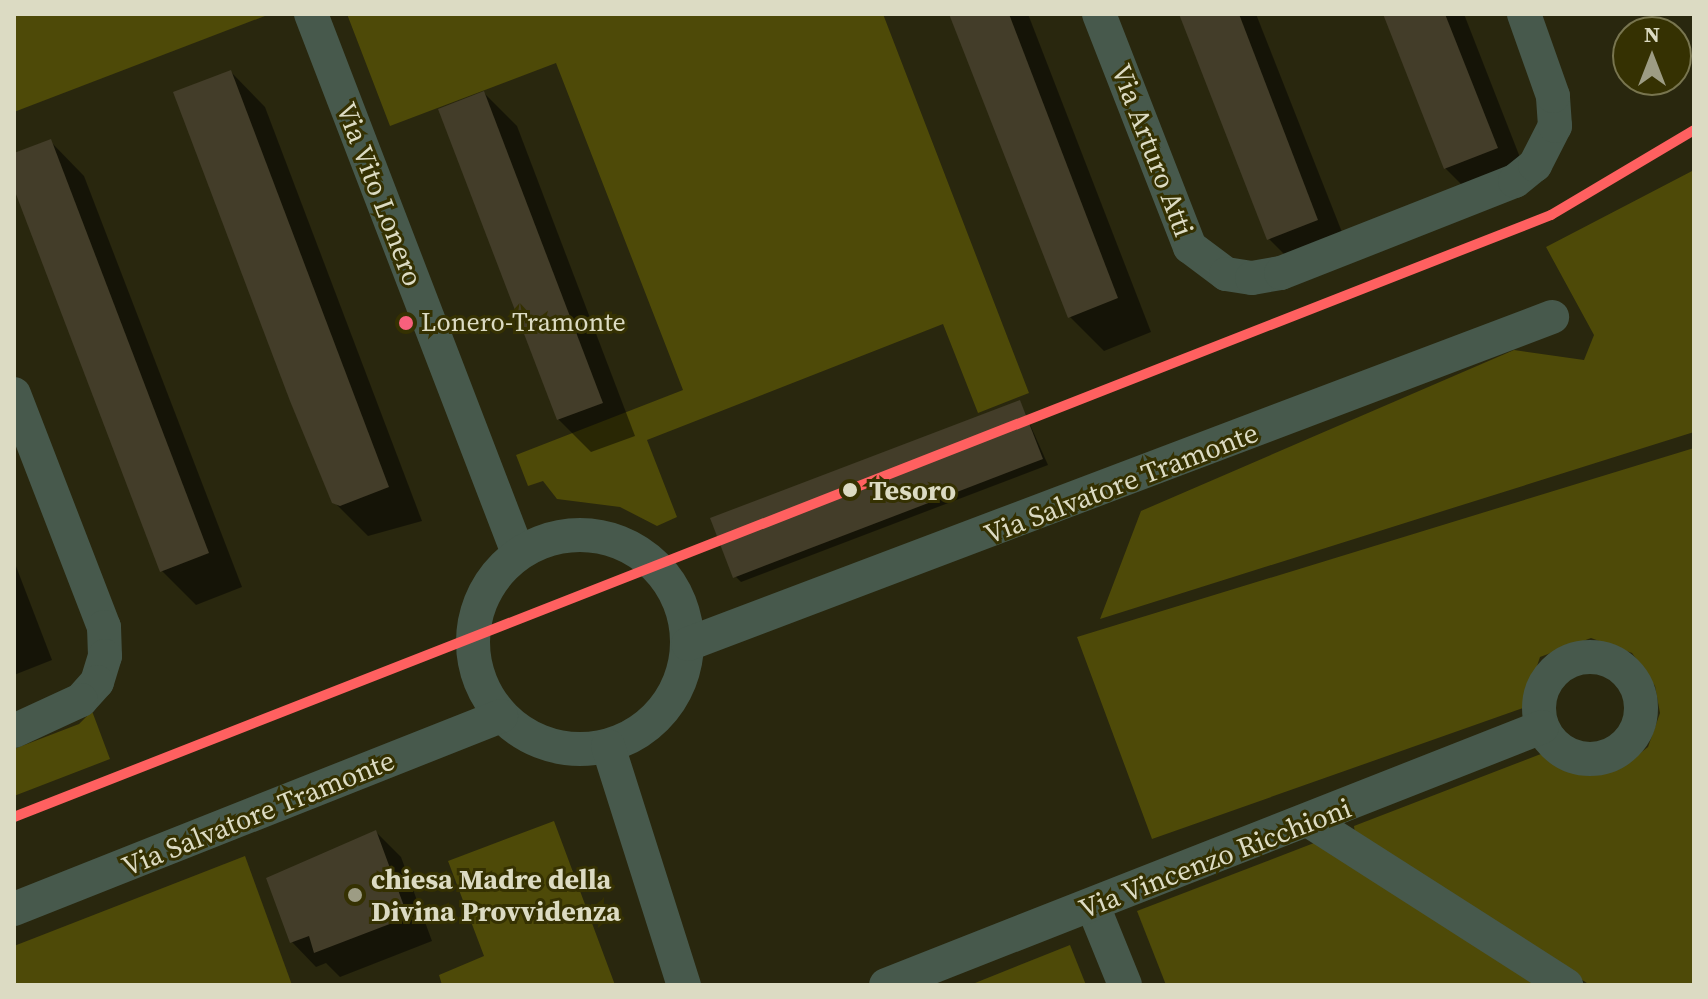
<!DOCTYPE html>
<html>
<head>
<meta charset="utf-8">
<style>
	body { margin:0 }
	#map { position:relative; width:1708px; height:999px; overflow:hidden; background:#29270e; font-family:"Source Serif 4",serif }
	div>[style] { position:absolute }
	.green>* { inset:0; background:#4e4a08 }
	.shadow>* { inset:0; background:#0007 }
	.building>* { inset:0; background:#433d29 }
	.minor>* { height:34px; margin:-17px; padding:0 17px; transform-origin:17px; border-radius:17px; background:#47594c }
	.minor>.ring { margin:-17px; padding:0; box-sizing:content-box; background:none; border:34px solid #47594c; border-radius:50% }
	.rail-1>* { height:10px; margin:-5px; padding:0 5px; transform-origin:5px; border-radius:5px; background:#ff6060 }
	.dots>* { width:22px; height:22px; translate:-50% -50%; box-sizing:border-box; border:4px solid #353102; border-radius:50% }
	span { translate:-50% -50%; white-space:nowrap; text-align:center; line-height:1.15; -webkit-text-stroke:6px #353102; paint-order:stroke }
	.bus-label { font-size:26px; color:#dcdbc3 }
	.left { translate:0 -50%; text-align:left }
	.street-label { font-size:28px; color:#dcdbc3 }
	.stop-label { font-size:28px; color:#dcdbc3; font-weight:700 }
	.poi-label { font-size:28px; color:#dcdbc3; font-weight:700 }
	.frame { position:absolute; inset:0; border:16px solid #dcdbc3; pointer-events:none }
	.north { position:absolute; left:1612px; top:16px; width:80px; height:80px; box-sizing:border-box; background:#353102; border:2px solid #78754f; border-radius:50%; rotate:0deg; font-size:22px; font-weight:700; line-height:32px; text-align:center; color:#dcdbc3 }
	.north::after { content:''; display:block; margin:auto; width:28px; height:36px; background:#9d9c84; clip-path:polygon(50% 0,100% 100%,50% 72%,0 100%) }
</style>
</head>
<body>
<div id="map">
	<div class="green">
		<i style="clip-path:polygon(14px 14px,270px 14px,14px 112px)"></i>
		<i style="clip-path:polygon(347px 14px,883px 14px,1029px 393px,978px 413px,943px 324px,647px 440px,677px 517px,657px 526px,620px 507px,557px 499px,543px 481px,528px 486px,516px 455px,683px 390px,556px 63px,390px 126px)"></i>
		<i style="clip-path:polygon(1694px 170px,1694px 432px,1100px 619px,1141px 511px,1514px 350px,1584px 360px,1594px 335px,1546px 247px)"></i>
		<i style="clip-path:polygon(1694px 448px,1694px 985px,1590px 985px,1355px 834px,1354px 826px,1546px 752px,1581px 774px,1621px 768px,1648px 747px,1660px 713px,1655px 686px,1632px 653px,1591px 638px,1540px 657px,1523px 708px,1152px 839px,1077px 637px)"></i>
		<i style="clip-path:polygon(92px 711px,110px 759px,14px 796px,14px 749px,79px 724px)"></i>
		<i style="clip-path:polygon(554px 821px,615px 985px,442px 985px,439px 975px,484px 956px,448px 861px)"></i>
		<i style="clip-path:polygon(1314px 843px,1536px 985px,1166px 985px,1137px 911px)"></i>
		<i style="clip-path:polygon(245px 856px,292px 985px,14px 985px,14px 946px)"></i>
		<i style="clip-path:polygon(1070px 945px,1086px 985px,970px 985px)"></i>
	</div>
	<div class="shadow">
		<i style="clip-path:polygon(951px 14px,1028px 14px,1151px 332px,1104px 351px,1070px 317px)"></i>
		<i style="clip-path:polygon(1181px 14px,1256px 14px,1351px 255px,1303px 273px,1269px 239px)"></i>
		<i style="clip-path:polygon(1385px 14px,1464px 14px,1530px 183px,1479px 202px,1445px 168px)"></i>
		<i style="clip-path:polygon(231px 72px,265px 107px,422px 521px,368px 536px,334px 502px)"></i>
		<i style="clip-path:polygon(484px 93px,517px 126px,635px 436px,591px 452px,558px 419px)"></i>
		<i style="clip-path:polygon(50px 141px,84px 176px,242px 587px,196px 605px,162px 571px,14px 184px,14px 155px)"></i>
		<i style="clip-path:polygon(1020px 402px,1048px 465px,741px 582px,735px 576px)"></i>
		<i style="clip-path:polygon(14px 561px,52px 660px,14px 675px)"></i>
		<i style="clip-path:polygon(376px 832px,401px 857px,432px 941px,340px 977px,326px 963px,316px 967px,292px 942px)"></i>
	</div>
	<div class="building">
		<i style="clip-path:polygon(949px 14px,1009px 14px,1118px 298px,1068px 318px)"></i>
		<i style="clip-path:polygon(1179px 14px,1239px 14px,1318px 220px,1267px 240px)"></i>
		<i style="clip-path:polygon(1383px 14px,1445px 14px,1498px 148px,1444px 169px)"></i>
		<i style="clip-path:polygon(231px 70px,389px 487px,340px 506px,332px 503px,290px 401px,173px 92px)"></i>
		<i style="clip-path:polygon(484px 91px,603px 403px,557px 420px,438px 109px)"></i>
		<i style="clip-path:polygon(51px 139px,209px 553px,160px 572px,14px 189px,14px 153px)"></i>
		<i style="clip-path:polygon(1020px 400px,1043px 459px,733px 578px,710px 518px)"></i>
		<i style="clip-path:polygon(376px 830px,408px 917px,314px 953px,309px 936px,290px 943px,266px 878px)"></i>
	</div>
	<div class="minor">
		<i style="left:311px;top:14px;width:577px;rotate:68.99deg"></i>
		<i style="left:1099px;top:14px;width:250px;rotate:68.7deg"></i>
		<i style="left:1190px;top:247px;width:45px;rotate:36.9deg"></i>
		<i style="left:1226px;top:274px;width:26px;rotate:9deg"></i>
		<i style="left:1252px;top:278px;width:29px;rotate:-10deg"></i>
		<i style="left:1281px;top:273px;width:251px;rotate:-21.5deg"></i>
		<i style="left:1515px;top:181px;width:26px;rotate:-39deg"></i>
		<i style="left:1535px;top:165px;width:44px;rotate:-62.9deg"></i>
		<i style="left:1555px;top:126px;width:30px;rotate:-94deg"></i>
		<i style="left:1553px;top:96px;width:87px;rotate:-109.5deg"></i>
		<i style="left:14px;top:394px;width:250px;rotate:68.9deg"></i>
		<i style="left:104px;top:627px;width:29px;rotate:88deg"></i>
		<i style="left:105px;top:656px;width:27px;rotate:107deg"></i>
		<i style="left:97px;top:682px;width:24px;rotate:132deg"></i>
		<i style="left:81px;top:700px;width:74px;rotate:155.2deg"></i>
		<i class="ring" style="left:473px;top:535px;width:180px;height:180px"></i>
		<i style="left:688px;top:644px;width:924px;rotate:-20.73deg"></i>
		<i class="ring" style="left:1539px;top:657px;width:68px;height:68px"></i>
		<i style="left:608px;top:746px;width:251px;rotate:72.4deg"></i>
		<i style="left:1311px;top:822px;width:303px;rotate:32.6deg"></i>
		<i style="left:1093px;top:906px;width:85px;rotate:67.9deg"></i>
		<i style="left:14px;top:909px;width:524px;rotate:-21.62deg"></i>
		<i style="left:886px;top:985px;width:705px;rotate:-21.47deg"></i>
	</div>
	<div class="rail-1">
		<i style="left:14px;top:817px;width:1651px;rotate:-21.39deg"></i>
		<i style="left:1551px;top:215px;width:166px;rotate:-30.7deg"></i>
	</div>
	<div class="dots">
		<i style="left:406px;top:323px;background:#f8607d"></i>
		<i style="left:850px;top:490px;background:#dcdbc3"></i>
		<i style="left:355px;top:895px;background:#9d9c84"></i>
	</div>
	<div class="bus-label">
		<span class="left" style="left:421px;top:323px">Lonero-Tramonte</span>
	</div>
	<div class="street-label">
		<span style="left:1153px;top:150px;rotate:69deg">Via Arturo Atti</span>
		<span style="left:380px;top:194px;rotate:69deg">Via Vito Lonero</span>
		<span style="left:1121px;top:483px;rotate:-21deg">Via Salvatore Tramonte</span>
		<span style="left:258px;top:813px;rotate:-22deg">Via Salvatore Tramonte</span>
		<span style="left:1215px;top:858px;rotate:-21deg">Via Vincenzo Ricchioni</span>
	</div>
	<div class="stop-label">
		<span class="left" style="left:869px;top:490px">Tesoro</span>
	</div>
	<div class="poi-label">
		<span class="left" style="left:371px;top:895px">chiesa Madre della<br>Divina Provvidenza</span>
	</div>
	<div class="frame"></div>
	<div class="north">N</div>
</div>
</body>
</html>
